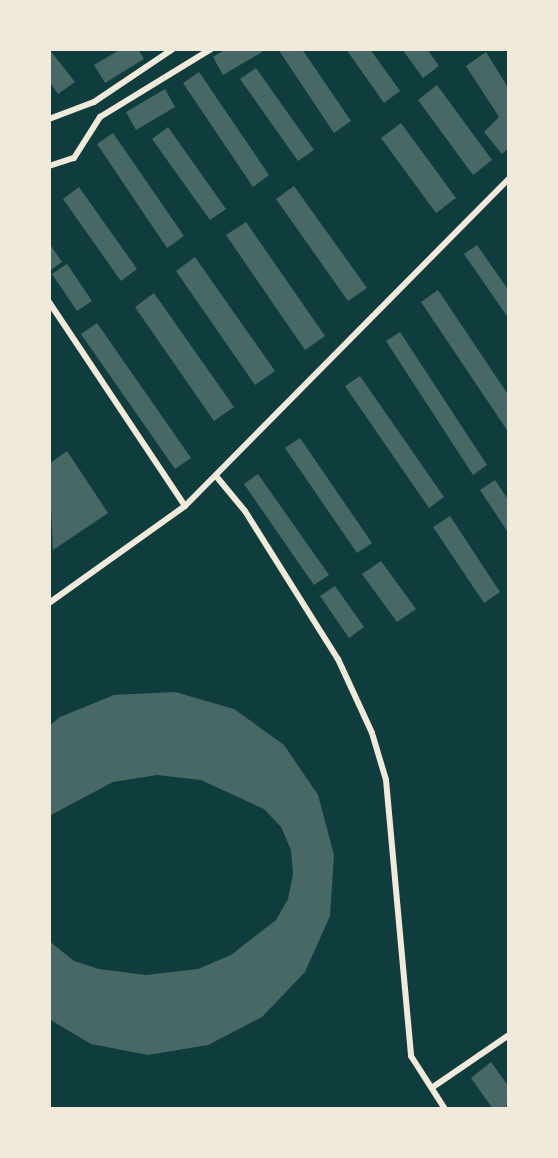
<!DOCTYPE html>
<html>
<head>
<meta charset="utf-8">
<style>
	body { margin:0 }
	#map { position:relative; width:558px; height:1158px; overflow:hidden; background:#0f3d3e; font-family:"IBM Plex Sans",sans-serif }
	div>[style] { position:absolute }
	.building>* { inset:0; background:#486865 }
	.minor>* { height:6px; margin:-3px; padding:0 3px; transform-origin:3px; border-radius:3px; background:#f1e9da }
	span { translate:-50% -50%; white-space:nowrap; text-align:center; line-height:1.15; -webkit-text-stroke:7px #f1e9da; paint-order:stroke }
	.frame { position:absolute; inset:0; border:51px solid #f1e9da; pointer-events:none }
</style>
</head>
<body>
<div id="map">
	<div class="building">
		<i style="clip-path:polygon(49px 49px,75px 82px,58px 94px,49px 81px)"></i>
		<i style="clip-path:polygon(121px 49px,138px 49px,144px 59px,105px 83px,94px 65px)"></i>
		<i style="clip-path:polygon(226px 49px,261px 49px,262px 52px,223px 75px,213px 57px)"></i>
		<i style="clip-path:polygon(278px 49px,302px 49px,351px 121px,334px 133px)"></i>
		<i style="clip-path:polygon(346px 49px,370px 49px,400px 91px,384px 103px)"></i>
		<i style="clip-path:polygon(402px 49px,427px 49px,439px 66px,423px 78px)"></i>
		<i style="clip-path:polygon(486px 52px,509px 89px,509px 148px,502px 154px,484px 132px,499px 117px,466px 66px)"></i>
		<i style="clip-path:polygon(256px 68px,314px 150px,298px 161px,240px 79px)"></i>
		<i style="clip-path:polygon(199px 72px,269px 175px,253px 187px,183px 83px)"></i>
		<i style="clip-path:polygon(437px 85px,492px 160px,473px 175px,418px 100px)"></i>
		<i style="clip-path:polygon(165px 89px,175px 107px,136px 130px,126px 112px)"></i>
		<i style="clip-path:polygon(401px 123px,456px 198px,436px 213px,381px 138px)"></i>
		<i style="clip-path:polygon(168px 127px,226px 209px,210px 220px,152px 139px)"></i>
		<i style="clip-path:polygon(113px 133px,184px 236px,167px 248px,97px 144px)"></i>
		<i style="clip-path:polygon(294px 186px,367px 288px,348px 301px,276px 199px)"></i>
		<i style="clip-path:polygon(79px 187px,137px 269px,121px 281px,63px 199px)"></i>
		<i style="clip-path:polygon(246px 222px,325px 336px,305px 350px,226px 235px)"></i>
		<i style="clip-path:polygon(49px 243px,62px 262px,49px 271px)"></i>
		<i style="clip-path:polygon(477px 245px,509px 291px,509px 319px,464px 254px)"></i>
		<i style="clip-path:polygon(195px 257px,275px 371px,255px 385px,176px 271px)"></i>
		<i style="clip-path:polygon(67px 264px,92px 301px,77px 311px,52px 274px)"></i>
		<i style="clip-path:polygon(438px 290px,509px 396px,509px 433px,421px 302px)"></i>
		<i style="clip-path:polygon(154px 293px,234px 407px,214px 421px,135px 307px)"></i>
		<i style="clip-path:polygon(97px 323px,191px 458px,175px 469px,81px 334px)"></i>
		<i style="clip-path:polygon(400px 332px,487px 465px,473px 475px,386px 341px)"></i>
		<i style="clip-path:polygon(360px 376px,444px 497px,429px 508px,345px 386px)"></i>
		<i style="clip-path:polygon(300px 438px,372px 543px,357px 553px,285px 448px)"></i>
		<i style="clip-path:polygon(67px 451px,108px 513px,53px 550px,49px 464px)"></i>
		<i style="clip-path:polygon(258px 474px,329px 575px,314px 585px,244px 484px)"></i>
		<i style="clip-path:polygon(495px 480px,509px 501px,509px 534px,480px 490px)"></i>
		<i style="clip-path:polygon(450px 516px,500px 592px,484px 603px,433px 527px)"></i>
		<i style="clip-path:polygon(381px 561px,416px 609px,397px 622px,362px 574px)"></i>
		<i style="clip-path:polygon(335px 586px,364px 627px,349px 638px,320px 596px)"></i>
		<i style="clip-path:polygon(175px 692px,234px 709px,284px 745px,318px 795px,334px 855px,330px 916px,305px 972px,262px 1017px,208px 1045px,148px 1055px,91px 1044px,49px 1019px,49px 941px,74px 961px,99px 969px,146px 975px,198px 969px,231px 955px,276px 920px,288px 899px,293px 874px,291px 850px,281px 827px,264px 809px,201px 780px,157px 775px,113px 782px,49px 816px,49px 726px,60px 717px,114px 695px)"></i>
		<i style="clip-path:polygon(491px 1062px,509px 1087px,506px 1109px,493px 1109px,471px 1078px)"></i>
	</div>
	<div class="minor">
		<i style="left:49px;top:119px;width:48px;rotate:-20.7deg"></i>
		<i style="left:94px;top:102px;width:95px;rotate:-33.9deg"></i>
		<i style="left:49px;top:166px;width:26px;rotate:-18deg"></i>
		<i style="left:74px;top:158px;width:49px;rotate:-57.6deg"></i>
		<i style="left:100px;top:117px;width:130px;rotate:-31.5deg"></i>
		<i style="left:49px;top:302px;width:245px;rotate:56.3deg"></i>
		<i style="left:216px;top:476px;width:45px;rotate:50.4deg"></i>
		<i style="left:245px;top:511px;width:175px;rotate:57.9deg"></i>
		<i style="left:338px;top:659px;width:81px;rotate:65.3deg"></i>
		<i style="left:372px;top:733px;width:49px;rotate:73.4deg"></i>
		<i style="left:386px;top:780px;width:277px;rotate:84.8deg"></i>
		<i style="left:411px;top:1056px;width:63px;rotate:57.3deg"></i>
		<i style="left:49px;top:603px;width:167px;rotate:-35.5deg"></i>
		<i style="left:185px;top:506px;width:460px;rotate:-45.3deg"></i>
		<i style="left:433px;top:1087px;width:92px;rotate:-34.4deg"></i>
	</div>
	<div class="frame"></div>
</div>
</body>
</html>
